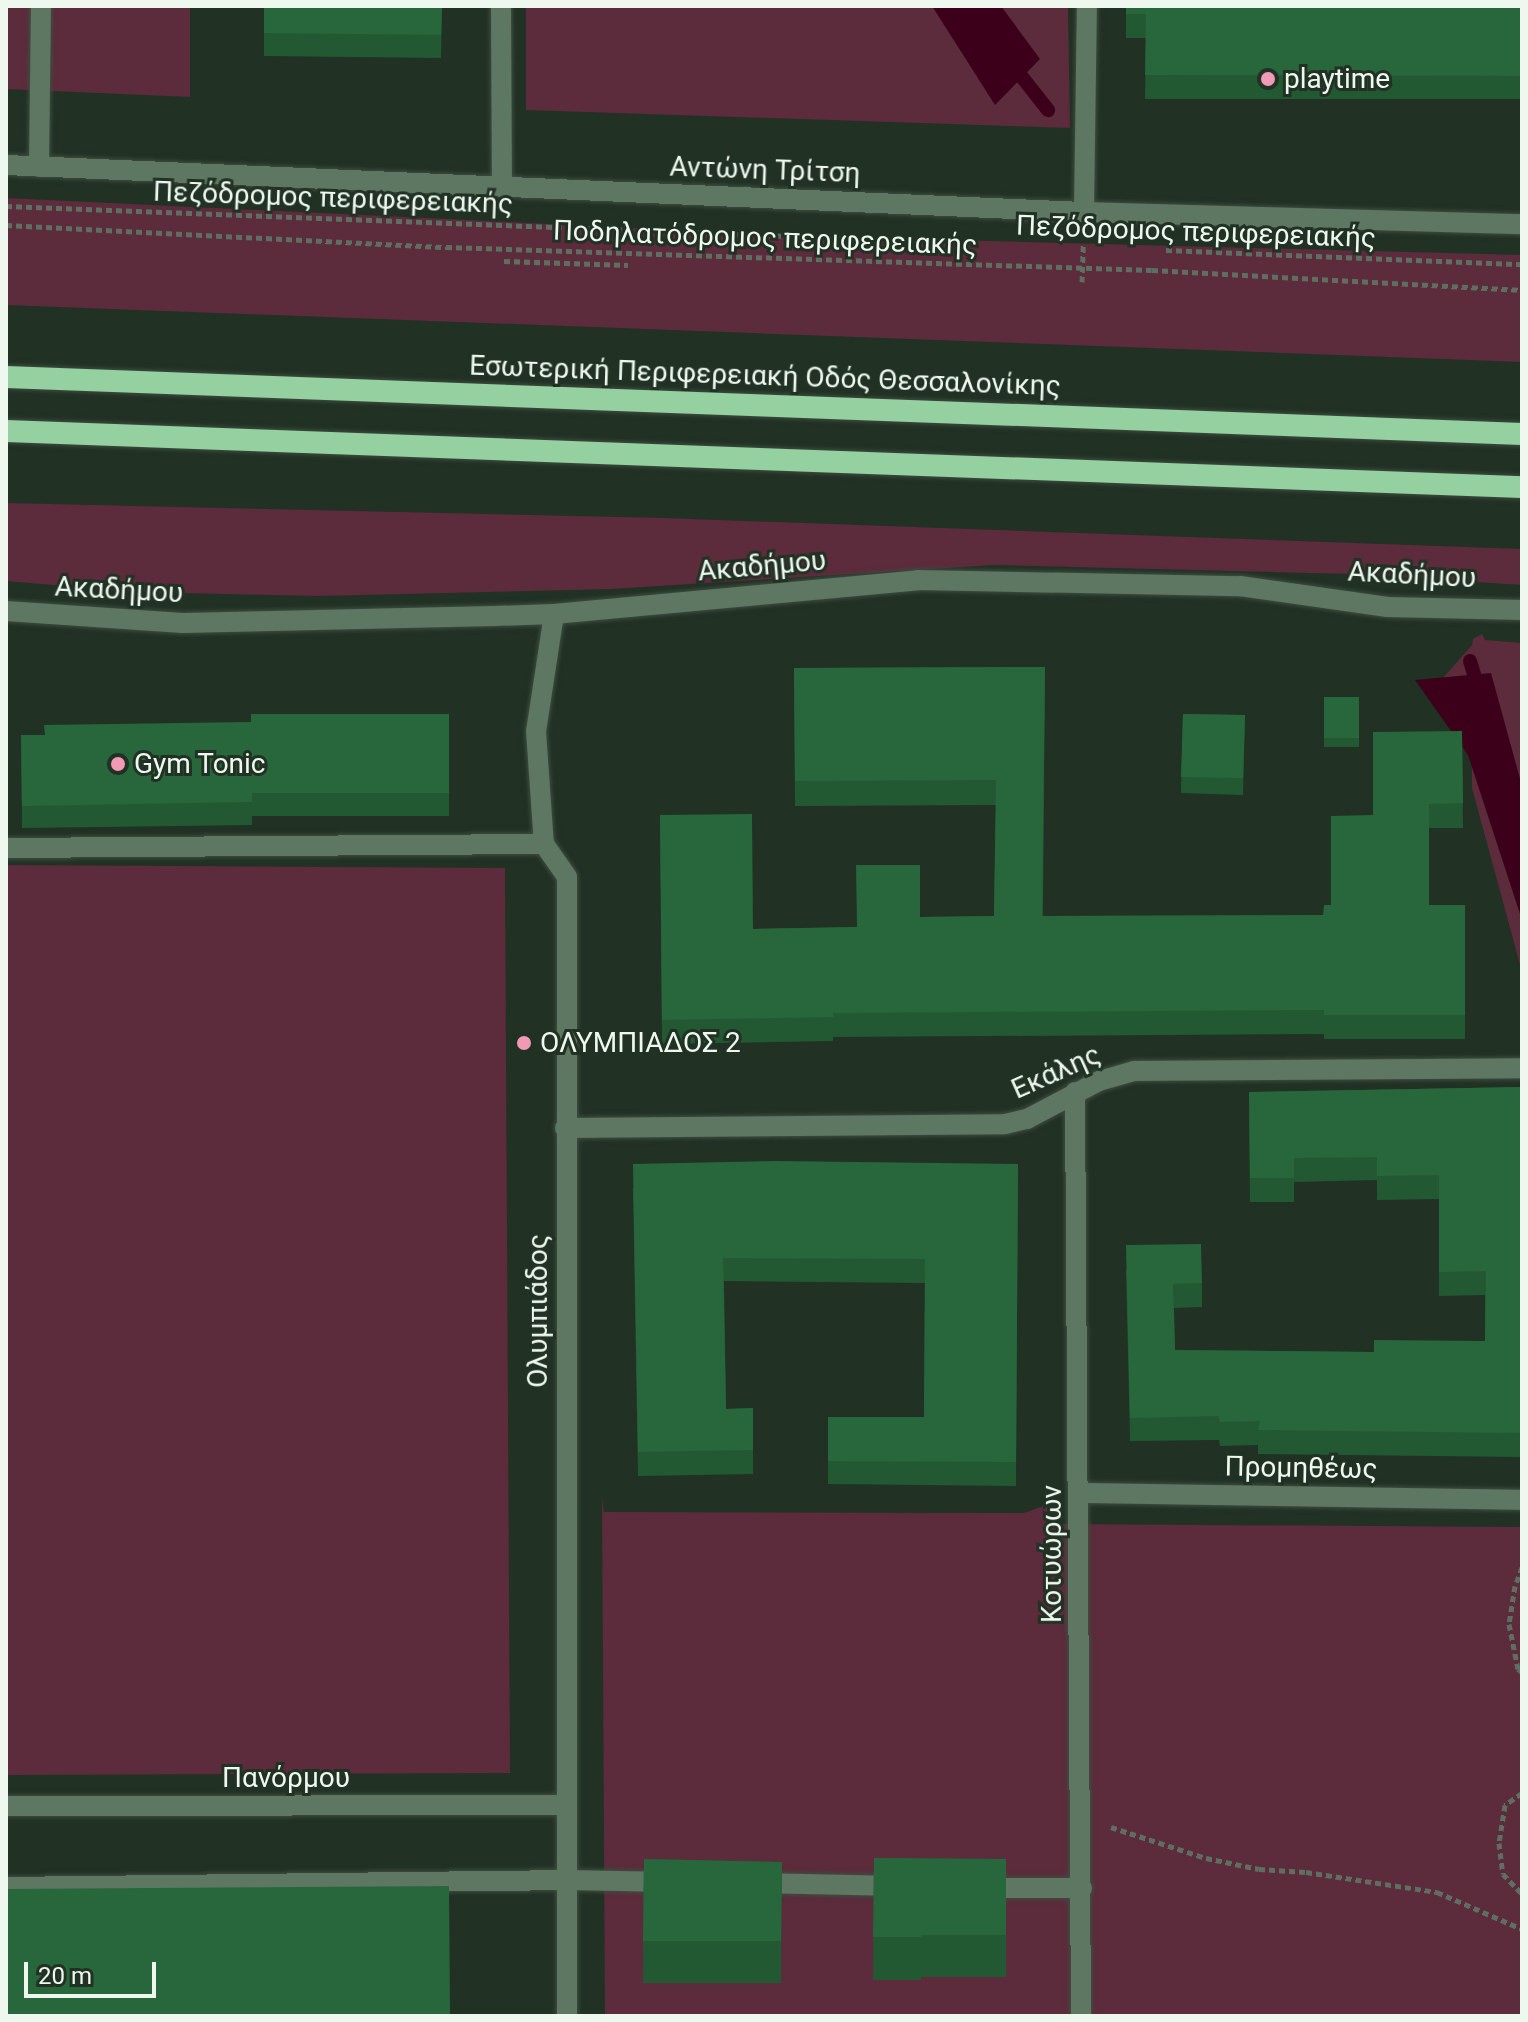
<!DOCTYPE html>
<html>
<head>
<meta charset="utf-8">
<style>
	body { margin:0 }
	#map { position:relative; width:1528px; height:2022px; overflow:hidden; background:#213124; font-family:Roboto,sans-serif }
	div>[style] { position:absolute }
	.green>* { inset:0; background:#5c2b3c }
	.water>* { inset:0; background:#3c001b }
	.stream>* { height:14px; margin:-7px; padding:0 7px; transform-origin:7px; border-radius:7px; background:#3c001b }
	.path>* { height:5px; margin-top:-2.5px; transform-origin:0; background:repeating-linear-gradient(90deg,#5f6e62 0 6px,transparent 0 10px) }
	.roads { filter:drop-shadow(0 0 2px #3e4d40) drop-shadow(0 0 2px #3e4d40) }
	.service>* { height:20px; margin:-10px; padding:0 10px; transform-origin:10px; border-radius:10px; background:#5d7762 }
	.minor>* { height:20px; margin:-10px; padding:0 10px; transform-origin:10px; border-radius:10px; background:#5d7762 }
	.tertiary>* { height:20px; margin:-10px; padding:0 10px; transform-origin:10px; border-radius:10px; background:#5d7762 }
	.trunk>* { height:22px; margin:-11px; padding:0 11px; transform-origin:11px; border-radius:11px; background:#95d0a1 }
	.wall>* { inset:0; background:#225933 }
	.building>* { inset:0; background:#28673b }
	.dots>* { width:22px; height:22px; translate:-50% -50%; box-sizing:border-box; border:4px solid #213124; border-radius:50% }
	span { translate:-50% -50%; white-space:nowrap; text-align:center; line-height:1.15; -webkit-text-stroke:6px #213124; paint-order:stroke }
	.poi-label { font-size:28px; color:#eef8ef }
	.left { translate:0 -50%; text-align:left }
	.street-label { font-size:28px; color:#eef8ef }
	.frame { position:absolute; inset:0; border:8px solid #eef8ef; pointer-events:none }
	.scale { position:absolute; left:24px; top:1962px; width:132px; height:36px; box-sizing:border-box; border:4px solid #eef8ef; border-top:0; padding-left:10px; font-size:24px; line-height:28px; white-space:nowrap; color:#eef8ef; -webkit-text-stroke:6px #213124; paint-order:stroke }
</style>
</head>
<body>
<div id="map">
	<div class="green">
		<i style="clip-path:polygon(6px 6px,190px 6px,190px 97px,6px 89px)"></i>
		<i style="clip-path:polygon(526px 6px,1068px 6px,1070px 128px,526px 110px)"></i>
		<i style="clip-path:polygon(6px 198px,803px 236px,1522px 255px,1522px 362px,6px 305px)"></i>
		<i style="clip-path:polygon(6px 503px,663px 518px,1522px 549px,1522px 585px,1351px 574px,995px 565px,611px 589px,318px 596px,136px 592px,6px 581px)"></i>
		<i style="clip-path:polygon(1482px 634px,1485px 640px,1522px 643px,1522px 972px,1472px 788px,1472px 762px,1443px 678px,1472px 645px,1473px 639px)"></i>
		<i style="clip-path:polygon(6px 865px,505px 868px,510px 1773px,6px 1775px)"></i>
		<i style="clip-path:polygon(602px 1499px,604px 1512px,1024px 1513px,1057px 1501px,1057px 1524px,1522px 1527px,1522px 2016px,605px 2016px)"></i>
	</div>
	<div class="water">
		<i style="clip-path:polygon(932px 6px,1001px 6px,1040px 59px,995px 105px)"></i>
		<i style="clip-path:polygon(1491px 673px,1522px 786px,1522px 920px,1468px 755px,1415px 680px)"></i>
	</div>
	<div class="stream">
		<i style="left:1011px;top:63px;width:60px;rotate:51.8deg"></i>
		<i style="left:1470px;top:661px;width:34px;rotate:73deg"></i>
	</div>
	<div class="path">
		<i style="left:6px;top:206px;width:891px;rotate:2.19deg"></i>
		<i style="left:6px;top:225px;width:441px;rotate:2.9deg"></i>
		<i style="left:446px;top:247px;width:706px;rotate:1.87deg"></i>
		<i style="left:1152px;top:270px;width:371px;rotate:3.1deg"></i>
		<i style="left:1166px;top:250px;width:356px;rotate:2.3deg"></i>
		<i style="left:504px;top:261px;width:124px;rotate:1.8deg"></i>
		<i style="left:1082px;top:282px;width:37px;rotate:-88deg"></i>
		<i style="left:1522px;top:1567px;width:20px;rotate:110deg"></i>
		<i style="left:1515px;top:1586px;width:38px;rotate:99deg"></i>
		<i style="left:1509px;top:1624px;width:46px;rotate:78.7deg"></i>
		<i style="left:1518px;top:1669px;width:5px;rotate:37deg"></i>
		<i style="left:1522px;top:1793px;width:21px;rotate:145deg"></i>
		<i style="left:1505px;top:1805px;width:38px;rotate:99deg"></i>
		<i style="left:1499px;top:1843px;width:31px;rotate:83deg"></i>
		<i style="left:1503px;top:1874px;width:28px;rotate:46deg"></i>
		<i style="left:1111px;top:1827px;width:100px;rotate:18.1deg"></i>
		<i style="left:1206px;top:1858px;width:54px;rotate:11.7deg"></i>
		<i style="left:1259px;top:1869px;width:47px;rotate:3.7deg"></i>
		<i style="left:1306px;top:1872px;width:133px;rotate:8.7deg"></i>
		<i style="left:1437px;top:1892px;width:93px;rotate:23.5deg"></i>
	</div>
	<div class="roads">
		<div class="service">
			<i style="left:6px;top:848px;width:538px;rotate:-0.43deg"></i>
			<i style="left:6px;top:1887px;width:561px;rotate:-0.71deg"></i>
		</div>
		<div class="minor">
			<i style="left:39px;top:167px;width:161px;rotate:-89.3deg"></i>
			<i style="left:1084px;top:212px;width:206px;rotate:-89.2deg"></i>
			<i style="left:554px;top:614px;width:118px;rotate:98.7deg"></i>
			<i style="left:536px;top:731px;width:113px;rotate:86deg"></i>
			<i style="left:544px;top:844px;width:40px;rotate:55.1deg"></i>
			<i style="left:567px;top:877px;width:1139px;rotate:90deg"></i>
			<i style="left:1075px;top:1092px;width:924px;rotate:89.63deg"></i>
			<i style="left:565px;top:1128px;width:440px;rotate:-0.5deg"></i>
			<i style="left:1005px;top:1124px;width:23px;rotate:-13deg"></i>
			<i style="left:1027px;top:1119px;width:81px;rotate:-27.8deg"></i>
			<i style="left:1099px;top:1081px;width:36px;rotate:-16deg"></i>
			<i style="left:1134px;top:1071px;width:388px;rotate:-0.4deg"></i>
			<i style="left:1080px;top:1493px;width:442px;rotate:0.9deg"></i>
			<i style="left:6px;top:1806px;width:561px;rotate:-0.1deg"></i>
			<i style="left:567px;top:1880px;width:103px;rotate:1.1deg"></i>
			<i style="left:758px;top:1883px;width:140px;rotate:1.2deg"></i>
			<i style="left:982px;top:1888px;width:100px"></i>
		</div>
		<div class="tertiary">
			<i style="left:501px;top:6px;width:181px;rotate:89.7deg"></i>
			<i style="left:6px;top:165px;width:1079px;rotate:2.5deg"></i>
			<i style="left:1084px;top:212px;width:438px;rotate:1.6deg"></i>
			<i style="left:6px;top:611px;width:177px;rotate:3.9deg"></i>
			<i style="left:183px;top:623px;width:311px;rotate:-1.3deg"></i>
			<i style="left:494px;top:616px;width:60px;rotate:-1.9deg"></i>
			<i style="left:554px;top:614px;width:366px;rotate:-5.3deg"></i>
			<i style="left:918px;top:580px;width:322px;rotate:1.1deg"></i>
			<i style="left:1240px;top:586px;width:149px;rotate:8.1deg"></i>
			<i style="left:1388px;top:607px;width:134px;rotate:1.3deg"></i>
		</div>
		<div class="trunk">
			<i style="left:6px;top:377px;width:1517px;rotate:2.15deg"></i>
			<i style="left:6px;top:431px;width:1517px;rotate:2.12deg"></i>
		</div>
	</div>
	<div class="wall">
		<i style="clip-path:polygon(264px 6px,442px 6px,441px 58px,264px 56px)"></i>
		<i style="clip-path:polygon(1126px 6px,1522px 6px,1522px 99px,1145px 99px,1146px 38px,1126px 38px)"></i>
		<i style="clip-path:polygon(1045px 667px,1043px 916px,1323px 915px,1331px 905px,1373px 815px,1462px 731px,1463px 828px,1429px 828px,1429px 905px,1465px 905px,1465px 1039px,1324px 1039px,1324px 1034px,833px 1037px,833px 1041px,662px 1044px,660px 815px,753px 929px,856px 927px,920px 917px,994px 916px,996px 805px,795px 806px,794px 668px)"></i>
		<i style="clip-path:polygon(1324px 697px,1359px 697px,1359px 747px,1324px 747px)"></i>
		<i style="clip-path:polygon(449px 714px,449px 816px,252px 816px,252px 825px,22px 828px,21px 735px,44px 735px,251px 722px)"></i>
		<i style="clip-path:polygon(1183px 714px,1245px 715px,1243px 795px,1181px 793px)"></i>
		<i style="clip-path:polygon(1522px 1087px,1522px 1457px,1258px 1454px,1258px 1445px,1220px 1446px,1219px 1440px,1130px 1441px,1126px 1269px,1202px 1283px,1202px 1307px,1174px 1308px,1175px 1350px,1374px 1352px,1485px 1341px,1485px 1295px,1439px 1296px,1439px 1199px,1377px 1200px,1377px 1180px,1294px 1182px,1294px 1202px,1250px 1202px,1249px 1092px)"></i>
		<i style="clip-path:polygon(1018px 1164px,1016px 1486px,828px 1484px,828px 1417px,924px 1417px,925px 1283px,724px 1281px,726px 1409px,753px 1408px,753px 1474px,638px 1476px,633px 1188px)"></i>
		<i style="clip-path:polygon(874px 1858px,1006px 1859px,1006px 1977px,921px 1977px,921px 1980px,873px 1980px)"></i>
		<i style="clip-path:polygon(644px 1859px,782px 1862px,781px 1983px,643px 1983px)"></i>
	</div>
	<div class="building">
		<i style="clip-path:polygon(264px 6px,442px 6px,441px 35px,264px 33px)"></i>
		<i style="clip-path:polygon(1126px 6px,1522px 6px,1522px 76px,1145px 75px,1146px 14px,1126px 14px)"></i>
		<i style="clip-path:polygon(1045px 667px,1042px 916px,1323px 915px,1324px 905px,1331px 905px,1331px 816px,1373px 815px,1373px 732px,1462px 731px,1463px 803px,1429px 804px,1429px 905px,1465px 905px,1465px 1015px,1324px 1015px,1324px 1010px,833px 1013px,833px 1017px,662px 1020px,660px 815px,752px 814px,753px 929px,857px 927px,856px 865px,920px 865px,920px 917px,994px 916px,996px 780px,795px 781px,794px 668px)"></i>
		<i style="clip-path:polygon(1324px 697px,1359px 697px,1359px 738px,1324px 738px)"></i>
		<i style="clip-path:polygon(251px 714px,449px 714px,449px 793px,252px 793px,252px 802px,22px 806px,21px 735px,45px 735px,44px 725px,251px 722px)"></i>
		<i style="clip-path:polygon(1183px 714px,1245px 715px,1243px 778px,1181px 777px)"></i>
		<i style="clip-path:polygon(1522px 1087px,1522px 1433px,1258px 1430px,1260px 1421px,1220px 1422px,1219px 1416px,1130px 1418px,1126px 1245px,1201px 1244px,1202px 1283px,1173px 1284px,1175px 1350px,1374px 1352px,1374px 1340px,1485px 1341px,1486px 1271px,1439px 1272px,1439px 1175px,1377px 1176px,1377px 1157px,1294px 1158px,1294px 1178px,1250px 1178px,1249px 1092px)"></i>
		<i style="clip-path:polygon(775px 1161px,1018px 1164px,1016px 1462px,828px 1461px,828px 1417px,924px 1417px,925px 1259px,723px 1258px,726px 1409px,753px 1408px,753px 1450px,638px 1452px,633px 1164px)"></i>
		<i style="clip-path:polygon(874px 1858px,1006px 1859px,1006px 1935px,921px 1935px,921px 1937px,873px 1937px)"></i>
		<i style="clip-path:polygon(644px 1859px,782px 1862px,781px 1941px,643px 1941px)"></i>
		<i style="clip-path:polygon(449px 1886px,450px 2016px,6px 2016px,6px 1889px)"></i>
	</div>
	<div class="dots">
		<i style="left:1268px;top:79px;background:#f09ab5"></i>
		<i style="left:118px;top:764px;background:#f09ab5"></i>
		<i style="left:524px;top:1043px;background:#f09ab5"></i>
	</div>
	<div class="poi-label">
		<span class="left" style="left:1284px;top:79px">playtime</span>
		<span class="left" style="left:134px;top:764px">Gym Tonic</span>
		<span class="left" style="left:540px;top:1043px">ΟΛΥΜΠΙΑΔΟΣ 2</span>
	</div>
	<div class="street-label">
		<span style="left:765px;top:170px;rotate:2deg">Αντώνη Τρίτση</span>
		<span style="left:333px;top:198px;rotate:2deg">Πεζόδρομος περιφερειακής</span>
		<span style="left:1196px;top:232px;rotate:2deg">Πεζόδρομος περιφερειακής</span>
		<span style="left:765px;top:238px;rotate:2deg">Ποδηλατόδρομος περιφερειακής</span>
		<span style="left:765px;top:376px;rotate:2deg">Εσωτερική Περιφερειακή Οδός Θεσσαλονίκης</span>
		<span style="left:762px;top:566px;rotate:-5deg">Ακαδήμου</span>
		<span style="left:1412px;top:575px;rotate:3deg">Ακαδήμου</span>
		<span style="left:119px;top:590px;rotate:3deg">Ακαδήμου</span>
		<span style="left:1056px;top:1072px;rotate:-24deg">Εκάλης</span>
		<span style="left:538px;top:1311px;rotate:-90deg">Ολυμπιάδος</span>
		<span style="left:1301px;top:1468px;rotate:1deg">Προμηθέως</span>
		<span style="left:1052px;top:1554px;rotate:-90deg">Κοτυώρων</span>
		<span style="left:286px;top:1778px">Πανόρμου</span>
	</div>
	<div class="frame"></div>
	<div class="scale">20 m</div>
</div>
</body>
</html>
